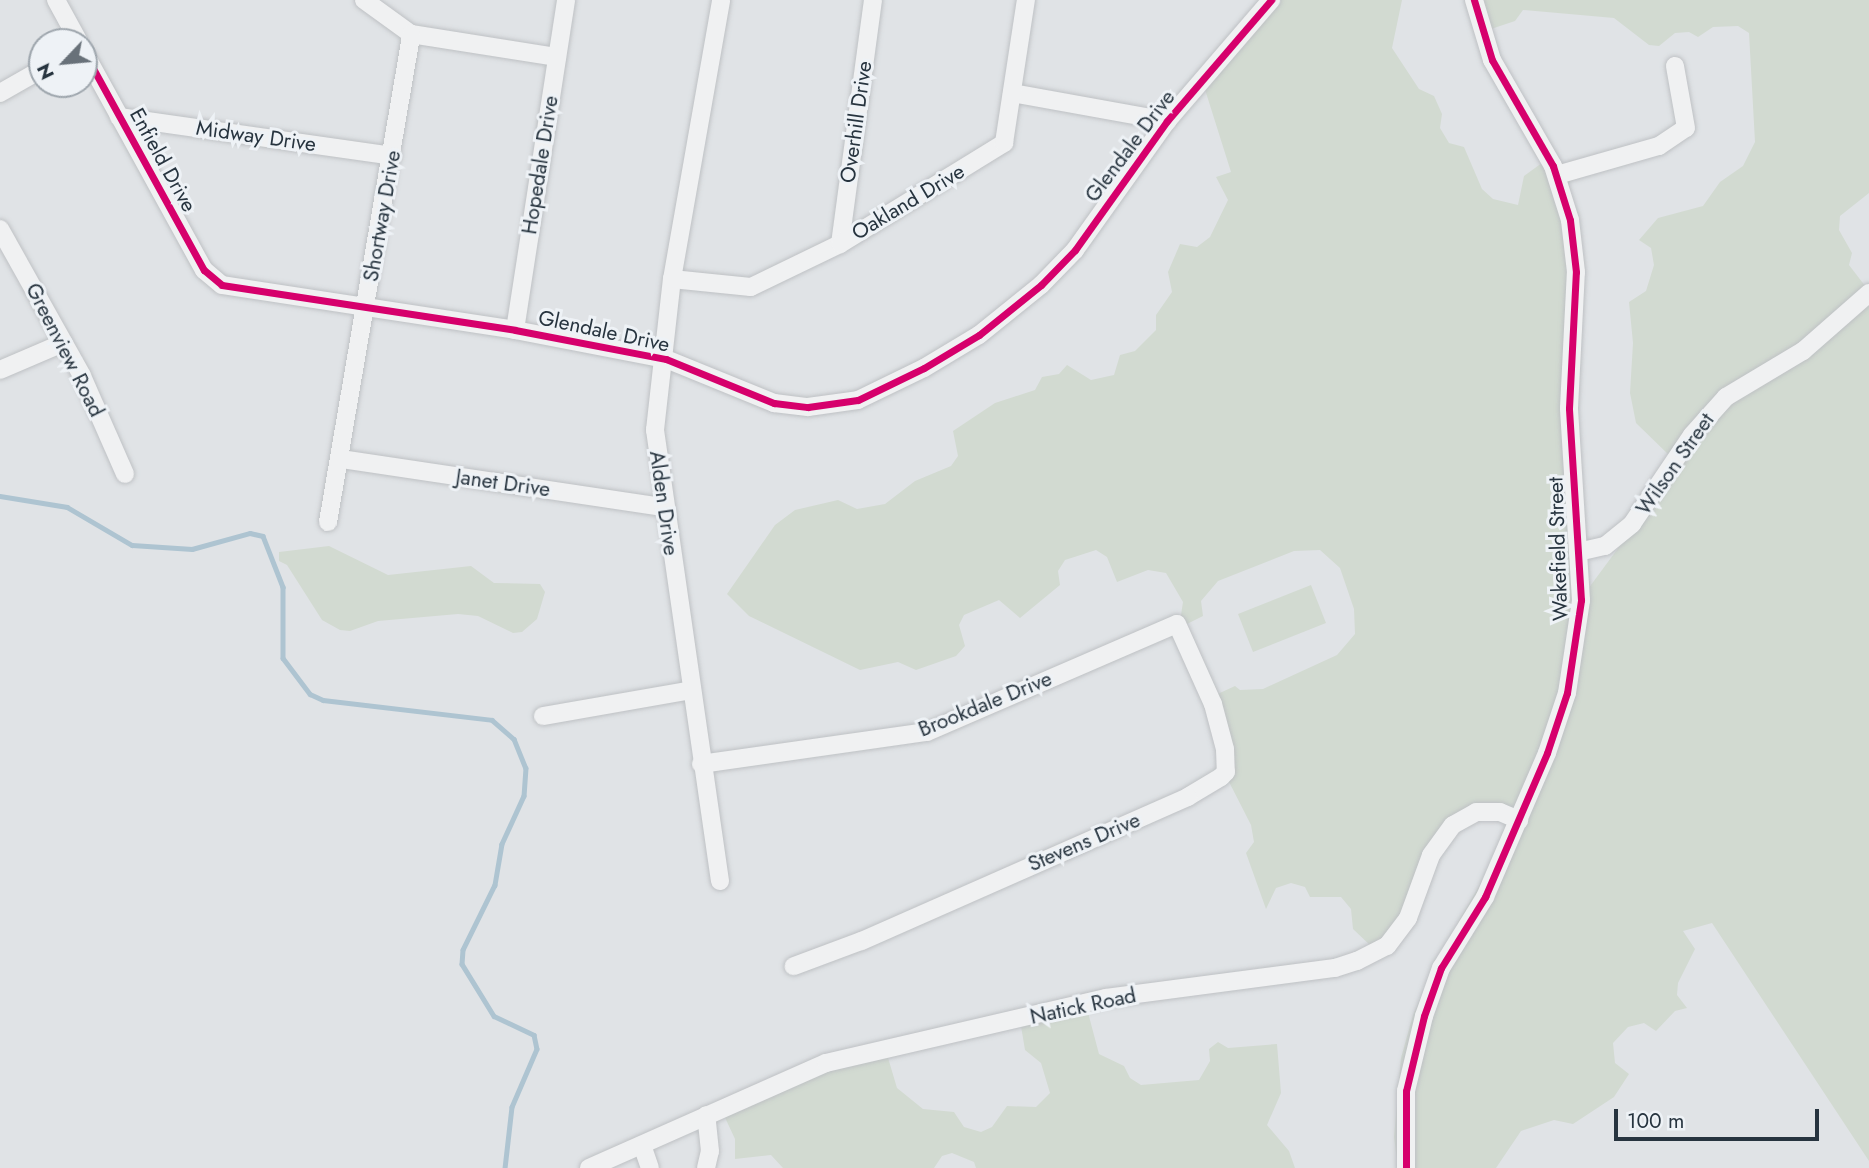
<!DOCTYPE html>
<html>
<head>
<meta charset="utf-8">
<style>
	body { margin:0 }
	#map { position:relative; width:1869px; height:1168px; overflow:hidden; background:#e0e3e6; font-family:Jost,sans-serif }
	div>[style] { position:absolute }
	.green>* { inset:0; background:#d2dad1 }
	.stream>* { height:4.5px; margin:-2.25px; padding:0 2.25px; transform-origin:2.25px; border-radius:2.25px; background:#aec4d1 }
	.roads { filter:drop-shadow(0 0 2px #bec1c4) drop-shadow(0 0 2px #bec1c4) }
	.minor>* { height:18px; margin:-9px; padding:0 9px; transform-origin:9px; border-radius:9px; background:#f0f1f2 }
	.cycleway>* { height:7px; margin:-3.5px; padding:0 3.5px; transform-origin:3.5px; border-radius:3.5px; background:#d6006c }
	span { translate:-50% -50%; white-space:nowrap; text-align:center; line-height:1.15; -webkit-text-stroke:6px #eef2f6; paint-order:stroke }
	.street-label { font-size:21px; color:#27343f }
	.north { position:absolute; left:28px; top:28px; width:70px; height:70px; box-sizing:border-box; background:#eef2f6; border:2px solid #9ea6ad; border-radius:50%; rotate:244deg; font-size:19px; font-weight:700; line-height:28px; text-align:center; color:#27343f }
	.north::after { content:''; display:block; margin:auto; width:24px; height:32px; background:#687179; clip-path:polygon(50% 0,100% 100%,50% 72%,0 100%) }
	.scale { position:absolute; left:1614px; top:1109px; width:205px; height:32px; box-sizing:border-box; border:4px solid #27343f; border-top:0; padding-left:9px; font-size:21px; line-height:24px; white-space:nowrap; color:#27343f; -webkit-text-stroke:5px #eef2f6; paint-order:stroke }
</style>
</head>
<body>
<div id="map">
	<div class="green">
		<i style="clip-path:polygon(1270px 0,1402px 0,1392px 48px,1419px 89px,1434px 96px,1442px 114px,1440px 128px,1449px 143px,1464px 147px,1482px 189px,1493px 199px,1518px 205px,1524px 176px,1546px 160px,1569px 228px,1569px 341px,1588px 589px,1644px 513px,1672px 458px,1636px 423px,1630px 393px,1633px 343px,1629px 302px,1646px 291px,1654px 265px,1651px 248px,1639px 240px,1658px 218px,1703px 206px,1720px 182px,1743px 166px,1755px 142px,1749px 33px,1738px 26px,1713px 27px,1698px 37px,1689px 32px,1675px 33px,1659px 46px,1649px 45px,1614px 18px,1523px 10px,1515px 21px,1482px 32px,1472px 0,1869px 0,1869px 193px,1840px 216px,1839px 230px,1852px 253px,1849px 265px,1869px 291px,1869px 1161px,1712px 923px,1683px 931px,1695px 949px,1678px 983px,1677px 995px,1687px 1008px,1675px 1011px,1656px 1031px,1644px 1023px,1628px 1027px,1613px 1043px,1615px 1063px,1629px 1074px,1614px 1097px,1573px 1124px,1554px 1120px,1521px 1131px,1496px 1168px,1398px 1168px,1394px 1137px,1401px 1058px,1413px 1015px,1438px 958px,1520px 814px,1453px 821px,1405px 916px,1373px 948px,1353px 929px,1351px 909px,1341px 897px,1310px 897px,1305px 887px,1291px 883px,1276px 888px,1266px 909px,1246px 853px,1254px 842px,1251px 825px,1224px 772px,1209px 698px,1235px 686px,1240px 690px,1263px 689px,1337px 655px,1355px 634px,1354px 609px,1340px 568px,1320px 550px,1294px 551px,1218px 581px,1201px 601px,1203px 616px,1179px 628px,1183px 602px,1166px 573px,1148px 570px,1117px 582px,1107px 557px,1096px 550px,1065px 560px,1058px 571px,1060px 585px,1020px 618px,999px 600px,964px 615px,959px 625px,965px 646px,956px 656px,916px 670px,898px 662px,860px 670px,749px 616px,727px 594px,775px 525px,795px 510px,838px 500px,857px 509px,885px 504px,915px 481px,951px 466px,958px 456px,953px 431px,995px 403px,1035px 390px,1042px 377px,1059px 374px,1067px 365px,1091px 380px,1114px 375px,1120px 355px,1135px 351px,1156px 330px,1156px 315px,1172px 292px,1168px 272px,1180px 244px,1197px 247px,1210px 237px,1228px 200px,1216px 177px,1231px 172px,1202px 80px)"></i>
		<i style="clip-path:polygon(329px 546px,388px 575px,471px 566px,494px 583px,540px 584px,545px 592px,537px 619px,522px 632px,513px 633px,478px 616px,458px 614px,378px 621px,350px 631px,340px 630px,322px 620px,287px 565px,279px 561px,279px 552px)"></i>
		<i style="clip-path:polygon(1311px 585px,1326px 623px,1253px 652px,1238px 614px)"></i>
		<i style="clip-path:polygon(1086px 1005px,1099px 1054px,1124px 1066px,1130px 1078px,1141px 1085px,1199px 1080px,1210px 1061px,1209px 1049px,1218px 1042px,1228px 1048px,1277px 1044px,1281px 1093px,1267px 1125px,1289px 1151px,1295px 1168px,976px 1168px,974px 1162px,952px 1153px,942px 1156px,934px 1168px,783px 1168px,771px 1155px,735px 1159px,735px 1139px,721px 1109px,886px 1051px,897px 1088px,923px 1109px,954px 1112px,964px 1127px,981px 1132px,992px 1127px,1007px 1106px,1036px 1107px,1050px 1093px,1041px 1063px,1025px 1050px,1020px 1020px)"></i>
	</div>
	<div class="stream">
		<i style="left:0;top:496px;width:68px;rotate:9.3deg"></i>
		<i style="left:67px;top:507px;width:75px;rotate:30.3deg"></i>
		<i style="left:132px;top:545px;width:60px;rotate:3.8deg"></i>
		<i style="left:192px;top:549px;width:60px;rotate:-15.4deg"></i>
		<i style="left:250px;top:533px;width:13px;rotate:13deg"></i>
		<i style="left:263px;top:536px;width:55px;rotate:68.6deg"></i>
		<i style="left:283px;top:587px;width:71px;rotate:90deg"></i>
		<i style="left:283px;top:658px;width:45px;rotate:53.1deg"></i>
		<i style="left:310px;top:694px;width:14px;rotate:25deg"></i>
		<i style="left:323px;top:700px;width:170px;rotate:6.7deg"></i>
		<i style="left:492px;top:720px;width:29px;rotate:41deg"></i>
		<i style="left:514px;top:739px;width:31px;rotate:68deg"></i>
		<i style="left:526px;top:768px;width:28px;rotate:94deg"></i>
		<i style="left:524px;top:796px;width:53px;rotate:114.6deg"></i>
		<i style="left:502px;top:844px;width:42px;rotate:99.7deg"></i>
		<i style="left:495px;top:885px;width:72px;rotate:116.2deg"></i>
		<i style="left:463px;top:950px;width:14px;rotate:94deg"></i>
		<i style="left:462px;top:964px;width:61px;rotate:58.4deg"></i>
		<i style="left:494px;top:1016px;width:44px;rotate:25.4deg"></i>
		<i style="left:534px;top:1035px;width:14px;rotate:78deg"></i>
		<i style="left:537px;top:1049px;width:63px;rotate:113.3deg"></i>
		<i style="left:512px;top:1107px;width:61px;rotate:96.5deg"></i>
	</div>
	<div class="roads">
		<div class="minor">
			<i style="left:56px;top:0;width:48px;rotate:61.3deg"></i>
			<i style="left:364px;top:0;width:58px;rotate:35.9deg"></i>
			<i style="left:411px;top:34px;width:148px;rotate:9deg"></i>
			<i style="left:84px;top:52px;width:249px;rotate:61.2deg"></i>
			<i style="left:204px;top:270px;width:23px;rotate:40deg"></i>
			<i style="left:222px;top:285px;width:296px;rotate:8.7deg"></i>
			<i style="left:515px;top:330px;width:154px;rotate:10.9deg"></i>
			<i style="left:666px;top:359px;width:117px;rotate:22.2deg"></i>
			<i style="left:774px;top:403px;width:34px;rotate:7deg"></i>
			<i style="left:808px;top:407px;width:50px;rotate:-8deg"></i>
			<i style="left:858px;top:400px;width:73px;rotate:-25.9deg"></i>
			<i style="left:924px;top:368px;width:64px;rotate:-31deg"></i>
			<i style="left:979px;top:335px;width:80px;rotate:-38.9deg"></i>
			<i style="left:1041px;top:285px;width:49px;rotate:-45.8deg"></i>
			<i style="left:1075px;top:250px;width:158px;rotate:-54.5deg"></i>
			<i style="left:1167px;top:121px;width:160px;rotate:-49.3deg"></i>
			<i style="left:0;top:93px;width:48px;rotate:-29.7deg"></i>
			<i style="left:1012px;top:93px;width:158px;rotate:10.2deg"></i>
			<i style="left:119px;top:117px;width:276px;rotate:8.1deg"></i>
			<i style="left:1557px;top:175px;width:106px;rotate:-15.9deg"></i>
			<i style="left:1659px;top:146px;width:32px;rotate:-34deg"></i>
			<i style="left:1686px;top:128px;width:63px;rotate:-100.1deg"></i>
			<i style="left:0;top:229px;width:168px;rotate:60.8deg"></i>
			<i style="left:82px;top:376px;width:107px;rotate:66.3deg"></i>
			<i style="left:840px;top:244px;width:246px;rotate:-82.3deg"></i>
			<i style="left:672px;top:279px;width:79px;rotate:5.8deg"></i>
			<i style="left:751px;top:287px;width:99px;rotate:-25.8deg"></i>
			<i style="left:840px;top:244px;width:193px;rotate:-31.6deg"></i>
			<i style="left:1004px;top:143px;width:145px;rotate:-81.3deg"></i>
			<i style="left:515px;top:330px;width:334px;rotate:-81.2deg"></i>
			<i style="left:0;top:370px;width:69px;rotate:-23.2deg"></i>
			<i style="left:341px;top:459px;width:327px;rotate:8.5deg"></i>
			<i style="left:328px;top:522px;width:495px;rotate:-80.3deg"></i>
			<i style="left:1578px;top:552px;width:28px;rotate:-13deg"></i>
			<i style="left:1605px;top:546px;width:35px;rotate:-39deg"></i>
			<i style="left:1632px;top:524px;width:107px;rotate:-56deg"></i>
			<i style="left:1692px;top:435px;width:51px;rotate:-48.2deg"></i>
			<i style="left:1726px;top:397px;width:90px;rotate:-30.9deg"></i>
			<i style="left:1803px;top:351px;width:88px;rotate:-41.3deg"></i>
			<i style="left:543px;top:716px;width:151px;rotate:-9.9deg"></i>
			<i style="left:701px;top:764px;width:228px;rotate:-8.1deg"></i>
			<i style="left:927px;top:732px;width:272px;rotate:-23.4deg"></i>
			<i style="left:1177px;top:624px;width:88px;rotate:65.8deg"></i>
			<i style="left:1213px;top:704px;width:47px;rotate:75.1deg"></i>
			<i style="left:1225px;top:749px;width:23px;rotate:88deg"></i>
			<i style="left:1226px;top:772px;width:7px;rotate:135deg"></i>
			<i style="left:1221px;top:777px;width:39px;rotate:149deg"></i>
			<i style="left:1188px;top:797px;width:357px;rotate:156.2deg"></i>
			<i style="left:861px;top:941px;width:72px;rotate:159.5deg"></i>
			<i style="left:720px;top:881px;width:456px;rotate:-98.2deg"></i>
			<i style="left:655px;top:430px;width:152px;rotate:-83.6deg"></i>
			<i style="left:672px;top:279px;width:283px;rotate:-80deg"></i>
			<i style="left:642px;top:1145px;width:24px;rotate:71deg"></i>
			<i style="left:589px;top:1168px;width:259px;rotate:-23.9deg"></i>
			<i style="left:826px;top:1063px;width:287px;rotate:-13.1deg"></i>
			<i style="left:1106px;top:998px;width:231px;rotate:-7.5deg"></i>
			<i style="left:1335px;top:968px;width:23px;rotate:-18deg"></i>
			<i style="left:1357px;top:961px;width:34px;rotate:-27deg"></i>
			<i style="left:1387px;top:946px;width:35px;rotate:-53deg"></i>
			<i style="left:1408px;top:918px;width:67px;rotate:-69.9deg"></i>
			<i style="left:1431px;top:855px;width:37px;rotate:-54deg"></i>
			<i style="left:1453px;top:825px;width:26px;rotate:-29deg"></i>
			<i style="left:1476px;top:812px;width:24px"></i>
			<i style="left:1500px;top:812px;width:21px;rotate:23deg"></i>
			<i style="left:706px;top:1168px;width:17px;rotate:-77deg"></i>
			<i style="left:710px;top:1151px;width:36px;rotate:-96deg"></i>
			<i style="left:1406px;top:1168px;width:77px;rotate:-90deg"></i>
			<i style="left:1406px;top:1091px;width:77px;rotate:-76.5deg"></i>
			<i style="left:1424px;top:1016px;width:51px;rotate:-70.5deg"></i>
			<i style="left:1441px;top:968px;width:84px;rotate:-58.2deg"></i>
			<i style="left:1485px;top:897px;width:157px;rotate:-66.7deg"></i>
			<i style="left:1547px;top:753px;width:63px;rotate:-71.6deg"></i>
			<i style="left:1567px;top:693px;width:94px;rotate:-81.4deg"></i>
			<i style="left:1581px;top:600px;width:192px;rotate:-93.6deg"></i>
			<i style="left:1569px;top:408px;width:136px;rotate:-87.1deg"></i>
			<i style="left:1576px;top:272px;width:52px;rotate:-96.6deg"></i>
			<i style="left:1570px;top:220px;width:57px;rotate:-107.5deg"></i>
			<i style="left:1553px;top:166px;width:122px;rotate:-119.9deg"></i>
			<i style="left:1492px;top:60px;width:63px;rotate:-106.7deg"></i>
		</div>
	</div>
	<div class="cycleway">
		<i style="left:84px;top:52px;width:249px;rotate:61.2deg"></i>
		<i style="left:204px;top:270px;width:23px;rotate:40deg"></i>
		<i style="left:222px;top:285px;width:296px;rotate:8.7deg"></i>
		<i style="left:515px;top:330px;width:154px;rotate:10.9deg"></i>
		<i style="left:666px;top:359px;width:117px;rotate:22.2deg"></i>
		<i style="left:774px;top:403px;width:34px;rotate:7deg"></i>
		<i style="left:808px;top:407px;width:50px;rotate:-8deg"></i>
		<i style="left:858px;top:400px;width:73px;rotate:-25.9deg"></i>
		<i style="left:924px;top:368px;width:64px;rotate:-31deg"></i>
		<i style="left:979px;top:335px;width:80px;rotate:-38.9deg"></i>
		<i style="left:1041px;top:285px;width:49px;rotate:-45.8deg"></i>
		<i style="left:1075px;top:250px;width:158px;rotate:-54.5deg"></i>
		<i style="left:1167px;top:121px;width:160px;rotate:-49.3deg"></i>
		<i style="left:1406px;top:1168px;width:77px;rotate:-90deg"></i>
		<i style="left:1406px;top:1091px;width:77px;rotate:-76.5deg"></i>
		<i style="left:1424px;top:1016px;width:51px;rotate:-70.5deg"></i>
		<i style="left:1441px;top:968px;width:84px;rotate:-58.2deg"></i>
		<i style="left:1485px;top:897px;width:157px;rotate:-66.7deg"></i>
		<i style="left:1547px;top:753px;width:63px;rotate:-71.6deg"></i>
		<i style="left:1567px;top:693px;width:94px;rotate:-81.4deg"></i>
		<i style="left:1581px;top:600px;width:192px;rotate:-93.6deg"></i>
		<i style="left:1569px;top:408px;width:136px;rotate:-87.1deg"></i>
		<i style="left:1576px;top:272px;width:52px;rotate:-96.6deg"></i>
		<i style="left:1570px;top:220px;width:57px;rotate:-107.5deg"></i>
		<i style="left:1553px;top:166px;width:122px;rotate:-119.9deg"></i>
		<i style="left:1492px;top:60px;width:63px;rotate:-106.7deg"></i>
	</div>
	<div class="street-label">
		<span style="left:856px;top:122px;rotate:-82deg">Overhill Drive</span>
		<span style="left:256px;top:136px;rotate:8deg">Midway Drive</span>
		<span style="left:1130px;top:146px;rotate:-53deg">Glendale Drive</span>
		<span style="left:163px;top:160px;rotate:61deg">Enfield Drive</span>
		<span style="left:540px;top:165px;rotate:-81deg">Hopedale Drive</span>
		<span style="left:908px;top:202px;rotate:-31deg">Oakland Drive</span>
		<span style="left:382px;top:216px;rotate:-80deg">Shortway Drive</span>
		<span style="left:604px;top:331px;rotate:12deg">Glendale Drive</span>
		<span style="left:65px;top:350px;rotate:63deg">Greenview Road</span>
		<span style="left:1675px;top:464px;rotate:-55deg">Wilson Street</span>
		<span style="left:503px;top:483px;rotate:8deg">Janet Drive</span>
		<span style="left:664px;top:503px;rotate:82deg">Alden Drive</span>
		<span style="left:1558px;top:549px;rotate:-92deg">Wakefield Street</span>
		<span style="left:985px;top:704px;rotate:-22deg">Brookdale Drive</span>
		<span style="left:1084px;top:842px;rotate:-23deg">Stevens Drive</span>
		<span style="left:1083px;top:1006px;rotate:-12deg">Natick Road</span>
	</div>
	<div class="north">N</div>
	<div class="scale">100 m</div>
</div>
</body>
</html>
